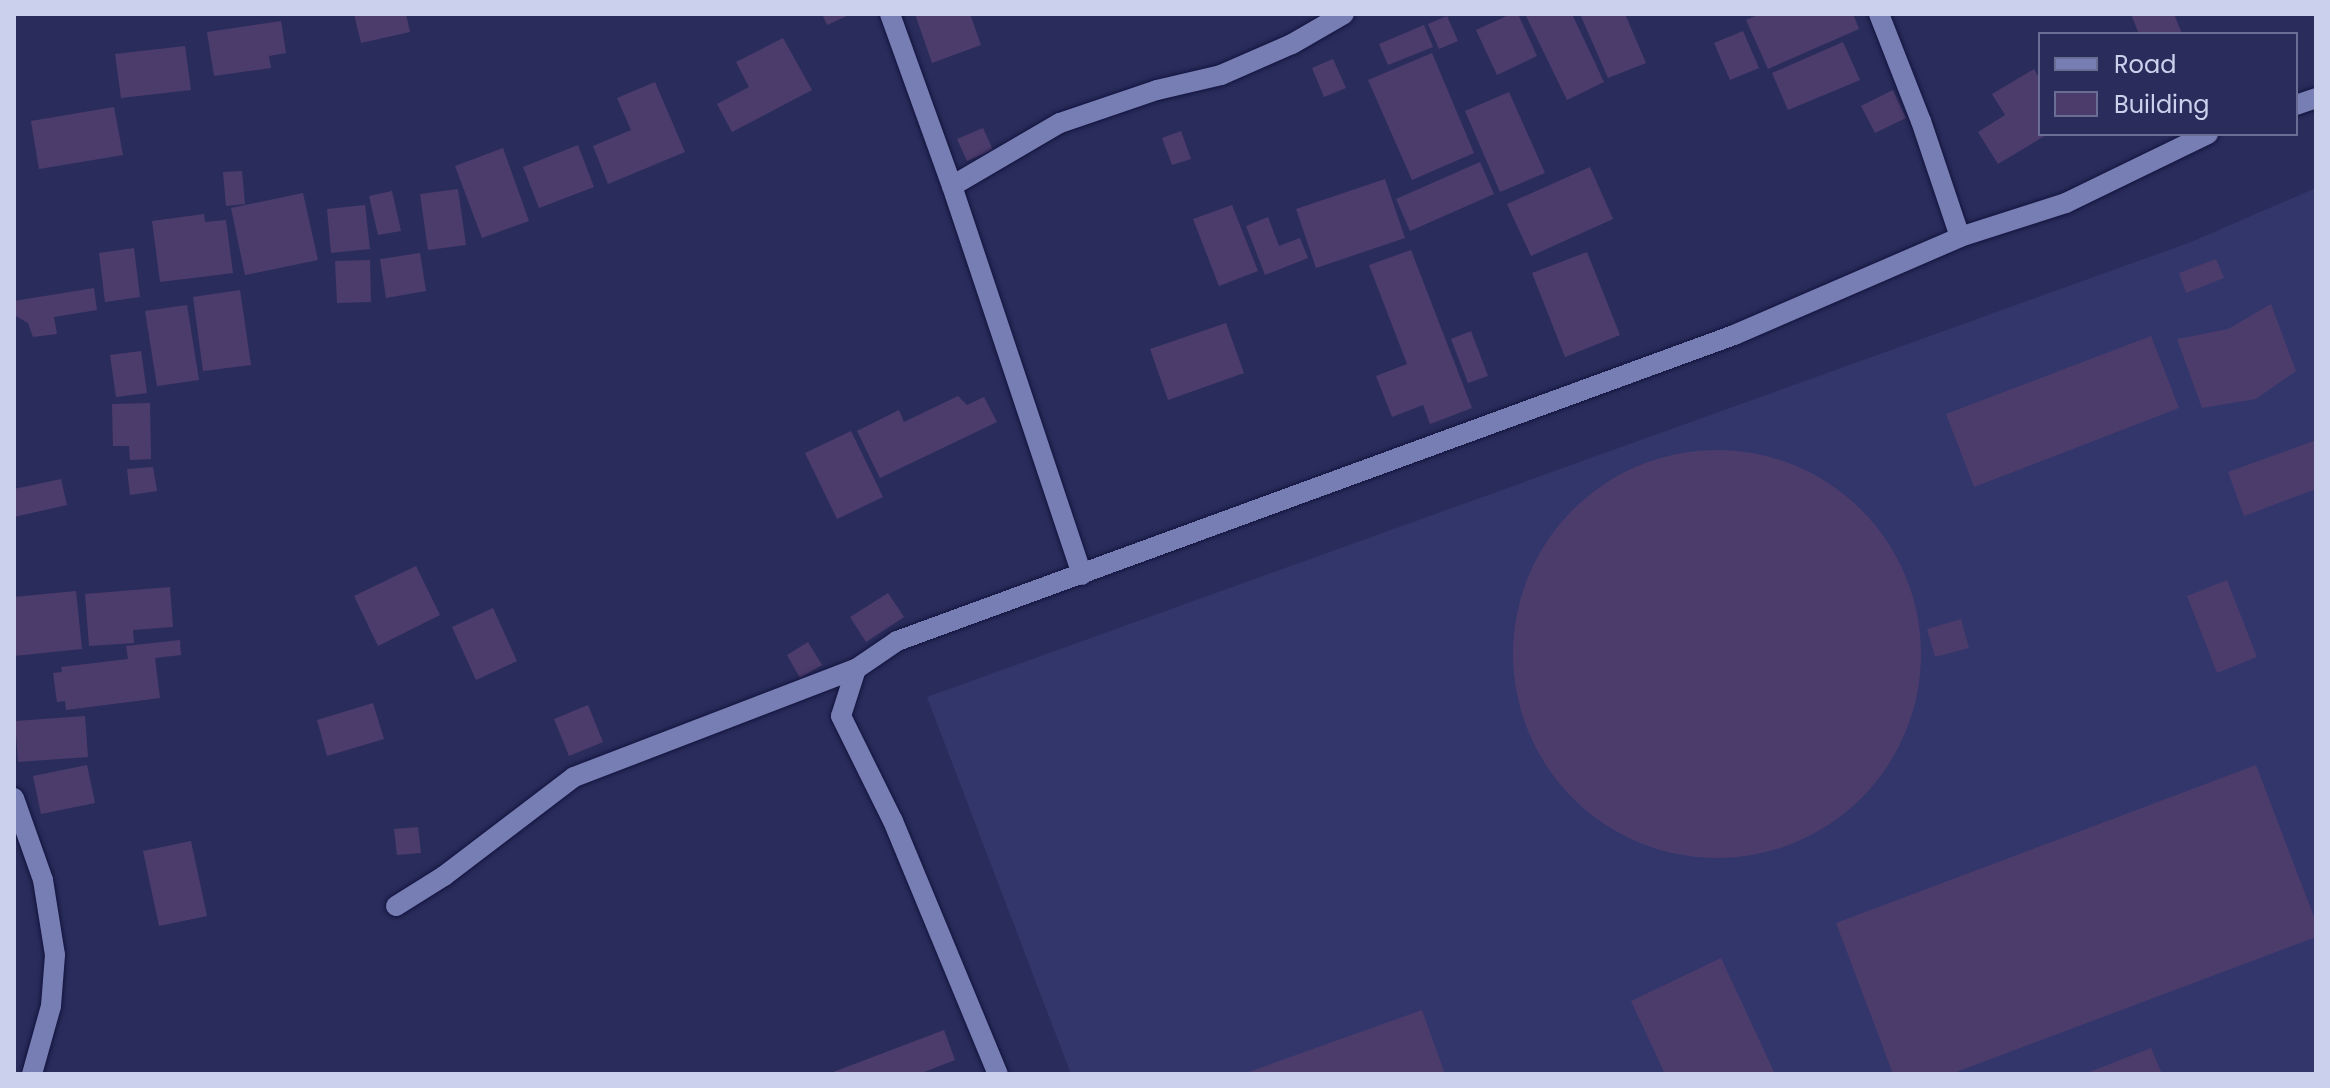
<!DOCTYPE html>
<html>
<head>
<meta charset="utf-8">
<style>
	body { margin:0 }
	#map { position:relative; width:2330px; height:1088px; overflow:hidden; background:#2a2d5b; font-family:Poppins,sans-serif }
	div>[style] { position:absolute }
	.built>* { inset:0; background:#32366b }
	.building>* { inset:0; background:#4c3c6c }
	.round { border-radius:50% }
	.roads { filter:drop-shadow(0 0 2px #13133e) drop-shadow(0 0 2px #13133e) }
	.minor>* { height:20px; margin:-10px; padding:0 10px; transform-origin:10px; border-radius:10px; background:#777eb3 }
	span { translate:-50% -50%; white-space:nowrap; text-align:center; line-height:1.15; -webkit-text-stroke:7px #2a2d5b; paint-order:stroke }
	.frame { position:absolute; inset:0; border:16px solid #cbd0ed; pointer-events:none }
	.legend { position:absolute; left:2038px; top:32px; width:260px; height:104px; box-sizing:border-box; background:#2a2d5b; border:2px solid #6a6e95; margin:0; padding:10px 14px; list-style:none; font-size:24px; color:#cbd0ed }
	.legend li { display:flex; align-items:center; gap:16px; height:40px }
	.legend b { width:40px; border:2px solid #6a6e95 }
</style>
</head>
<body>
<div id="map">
	<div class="built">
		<i style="clip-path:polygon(2316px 188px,2316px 1074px,1071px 1074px,927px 697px,2191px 242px)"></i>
	</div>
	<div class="building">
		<i style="clip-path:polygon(354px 14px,406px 14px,410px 32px,361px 43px)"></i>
		<i style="clip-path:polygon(822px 14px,851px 14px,827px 25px)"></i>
		<i style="clip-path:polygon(915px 14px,970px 14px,981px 45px,932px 63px)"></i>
		<i style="clip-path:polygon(1511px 14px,1518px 14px,1537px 56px,1497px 75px,1476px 30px)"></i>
		<i style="clip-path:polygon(1530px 14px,1572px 14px,1604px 82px,1567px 100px,1526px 16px)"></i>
		<i style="clip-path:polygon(1580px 14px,1625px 14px,1646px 63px,1608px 78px)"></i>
		<i style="clip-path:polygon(1760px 14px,1853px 14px,1859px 29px,1768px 69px,1746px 20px)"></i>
		<i style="clip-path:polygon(2131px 14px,2174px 14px,2182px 34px,2139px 34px)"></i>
		<i style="clip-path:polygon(1447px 16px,1458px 41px,1439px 49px,1428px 24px)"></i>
		<i style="clip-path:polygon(281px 21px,286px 53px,269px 56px,271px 68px,214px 76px,207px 32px)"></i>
		<i style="clip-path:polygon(1424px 25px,1433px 47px,1388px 65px,1379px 44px)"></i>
		<i style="clip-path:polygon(1743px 31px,1759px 68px,1730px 80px,1714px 43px)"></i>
		<i style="clip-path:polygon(783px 38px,812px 90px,732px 132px,717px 104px,749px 87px,736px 62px)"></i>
		<i style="clip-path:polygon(1843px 42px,1860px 80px,1788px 110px,1772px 73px)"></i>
		<i style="clip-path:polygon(185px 46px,191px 90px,121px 98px,115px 54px)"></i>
		<i style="clip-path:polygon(1432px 53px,1474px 153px,1412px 180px,1368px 80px)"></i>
		<i style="clip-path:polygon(1333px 59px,1346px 88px,1324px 97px,1312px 68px)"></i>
		<i style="clip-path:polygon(2034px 69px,2040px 79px,2040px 134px,2048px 134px,1998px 164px,1978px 132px,2005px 115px,1992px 94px)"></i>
		<i style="clip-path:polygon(655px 82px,685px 152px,608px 184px,593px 146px,631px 130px,617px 98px)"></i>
		<i style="clip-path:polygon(1893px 90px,1906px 118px,1875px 133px,1861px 106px)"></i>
		<i style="clip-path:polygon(1509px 92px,1545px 173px,1500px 192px,1465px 111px)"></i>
		<i style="clip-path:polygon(114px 107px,123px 155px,39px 169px,31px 121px)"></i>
		<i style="clip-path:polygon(983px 128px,993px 150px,967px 161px,957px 139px)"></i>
		<i style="clip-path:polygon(1181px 131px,1191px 159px,1172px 165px,1162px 138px)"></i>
		<i style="clip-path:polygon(578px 145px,594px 187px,539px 208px,523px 167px)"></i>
		<i style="clip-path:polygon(503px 148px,529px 221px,482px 238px,455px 166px)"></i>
		<i style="clip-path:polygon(1480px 162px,1494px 194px,1410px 231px,1396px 199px)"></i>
		<i style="clip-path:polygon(1590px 167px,1613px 219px,1531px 256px,1507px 204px)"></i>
		<i style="clip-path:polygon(242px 171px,245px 204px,226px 206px,223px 172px)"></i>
		<i style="clip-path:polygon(1385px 179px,1405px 238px,1316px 268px,1296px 209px)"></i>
		<i style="clip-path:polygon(458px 189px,466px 245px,428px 250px,420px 194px)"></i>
		<i style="clip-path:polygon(392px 191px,401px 231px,378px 235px,369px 196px)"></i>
		<i style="clip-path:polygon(303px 193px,318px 260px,245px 275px,231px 208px)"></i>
		<i style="clip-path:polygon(365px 205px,370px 249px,331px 253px,327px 209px)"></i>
		<i style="clip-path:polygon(1232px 205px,1258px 271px,1219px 286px,1193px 219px)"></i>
		<i style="clip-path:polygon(204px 214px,205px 222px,226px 220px,233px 273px,160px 282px,152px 221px)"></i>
		<i style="clip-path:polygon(1268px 217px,1279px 246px,1300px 238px,1308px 258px,1265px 275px,1246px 226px)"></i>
		<i style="clip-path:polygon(134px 248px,140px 297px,105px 302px,99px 253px)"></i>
		<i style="clip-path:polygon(1411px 250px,1472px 408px,1430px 424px,1423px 405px,1392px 417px,1376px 376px,1407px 364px,1369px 265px)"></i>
		<i style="clip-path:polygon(1587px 252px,1620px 335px,1565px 357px,1532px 273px)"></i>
		<i style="clip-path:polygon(420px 253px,426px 291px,386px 298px,380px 259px)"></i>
		<i style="clip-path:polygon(2216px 259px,2224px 278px,2186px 293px,2179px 273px)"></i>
		<i style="clip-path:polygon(370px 260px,371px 302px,337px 303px,335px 261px)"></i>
		<i style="clip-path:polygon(94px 288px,97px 310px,54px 317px,57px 334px,33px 337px,28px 323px,14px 315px,14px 301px)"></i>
		<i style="clip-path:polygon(240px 290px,251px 365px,203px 371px,193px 297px)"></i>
		<i style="clip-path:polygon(2271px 304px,2296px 371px,2256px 399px,2202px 408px,2177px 339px,2228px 329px)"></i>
		<i style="clip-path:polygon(187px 305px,199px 380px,157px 386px,145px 311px)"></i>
		<i style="clip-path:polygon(1226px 323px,1244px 373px,1168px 400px,1150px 349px)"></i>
		<i style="clip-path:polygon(1471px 331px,1488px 376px,1468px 383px,1451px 339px)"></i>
		<i style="clip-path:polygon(2151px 336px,2179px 408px,1974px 487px,1946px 414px)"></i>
		<i style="clip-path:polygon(141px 351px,147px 393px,116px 397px,110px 355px)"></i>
		<i style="clip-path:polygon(958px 396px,967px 405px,984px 397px,997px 422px,880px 478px,857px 431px,899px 410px,904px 422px)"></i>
		<i style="clip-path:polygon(150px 403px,151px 459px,130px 460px,129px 446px,113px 446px,112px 404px)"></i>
		<i style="clip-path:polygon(851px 431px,883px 497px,837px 519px,805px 453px)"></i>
		<i style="clip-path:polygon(2316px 440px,2316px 489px,2244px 516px,2228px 472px)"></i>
		<i class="round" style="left:1513px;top:450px;width:408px;height:408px"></i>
		<i style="clip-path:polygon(153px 467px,157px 491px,130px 495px,127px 469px)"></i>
		<i style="clip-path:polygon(61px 479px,67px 505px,14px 517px,14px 489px)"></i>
		<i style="clip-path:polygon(416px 566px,440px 615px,378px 646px,354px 596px)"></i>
		<i style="clip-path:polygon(2227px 580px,2257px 657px,2217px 673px,2187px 596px)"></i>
		<i style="clip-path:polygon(170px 587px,173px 627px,133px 630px,134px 643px,89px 646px,85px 594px)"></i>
		<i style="clip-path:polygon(76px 591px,82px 649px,14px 656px,14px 597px)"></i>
		<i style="clip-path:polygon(888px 593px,904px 617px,866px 642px,850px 617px)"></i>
		<i style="clip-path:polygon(493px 608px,517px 661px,476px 680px,452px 627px)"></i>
		<i style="clip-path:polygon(1961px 619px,1969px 648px,1935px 657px,1927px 629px)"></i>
		<i style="clip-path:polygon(180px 640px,181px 655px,155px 658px,160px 698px,66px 710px,65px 701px,57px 702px,53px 673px,62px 672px,61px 667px,128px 659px,126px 646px)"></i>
		<i style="clip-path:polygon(808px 642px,822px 665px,800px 678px,787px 655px)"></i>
		<i style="clip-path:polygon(373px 703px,384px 739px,327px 756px,317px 720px)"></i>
		<i style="clip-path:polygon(588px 705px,603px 742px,569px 756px,554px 719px)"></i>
		<i style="clip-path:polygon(85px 716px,88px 757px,18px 762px,15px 721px)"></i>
		<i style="clip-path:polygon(87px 765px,95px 803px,41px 814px,33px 776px)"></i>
		<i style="clip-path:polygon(2256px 765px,2316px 922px,2316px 937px,1951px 1074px,1893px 1074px,1836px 923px)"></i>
		<i style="clip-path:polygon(418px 827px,421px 853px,397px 855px,394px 829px)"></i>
		<i style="clip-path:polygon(191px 841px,207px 916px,159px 926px,143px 851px)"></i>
		<i style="clip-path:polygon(1721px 958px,1775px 1074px,1665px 1074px,1631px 1001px)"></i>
		<i style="clip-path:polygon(1422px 1010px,1445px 1074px,1243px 1074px)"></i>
		<i style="clip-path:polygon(944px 1030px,955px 1060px,919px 1074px,828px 1074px)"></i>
		<i style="clip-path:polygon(2151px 1048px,2162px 1074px,2084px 1074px)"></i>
	</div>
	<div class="roads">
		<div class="minor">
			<i style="left:890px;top:14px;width:183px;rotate:70.2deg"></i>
			<i style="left:952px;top:186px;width:410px;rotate:71.5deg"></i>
			<i style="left:1879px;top:14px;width:115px;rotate:68.6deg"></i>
			<i style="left:1921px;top:121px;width:122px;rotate:71.4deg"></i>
			<i style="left:2296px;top:105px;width:21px;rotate:-19deg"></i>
			<i style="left:952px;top:186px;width:125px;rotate:-30.3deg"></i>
			<i style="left:1060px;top:123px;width:102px;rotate:-18.8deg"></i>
			<i style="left:1157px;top:90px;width:66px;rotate:-13.2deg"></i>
			<i style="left:1221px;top:75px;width:77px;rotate:-23.6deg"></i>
			<i style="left:1292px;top:44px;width:60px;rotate:-30deg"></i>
			<i style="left:856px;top:669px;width:49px;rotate:107.7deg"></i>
			<i style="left:841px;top:716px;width:117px;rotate:63.7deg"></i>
			<i style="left:893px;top:821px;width:274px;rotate:67.5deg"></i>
			<i style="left:14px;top:798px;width:87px;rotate:70.5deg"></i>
			<i style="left:43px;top:880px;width:76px;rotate:80.9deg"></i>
			<i style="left:55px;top:955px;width:51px;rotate:94.5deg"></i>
			<i style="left:51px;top:1006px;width:71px;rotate:105.6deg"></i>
			<i style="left:396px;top:906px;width:57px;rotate:-32deg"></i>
			<i style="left:444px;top:876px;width:163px;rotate:-37.3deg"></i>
			<i style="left:574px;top:777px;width:302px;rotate:-21deg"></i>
			<i style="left:856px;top:669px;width:50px;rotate:-34.3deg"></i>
			<i style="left:897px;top:641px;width:891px;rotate:-20.08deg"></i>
			<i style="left:1734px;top:335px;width:246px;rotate:-23.4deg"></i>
			<i style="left:1960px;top:237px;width:111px;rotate:-17.8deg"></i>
			<i style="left:2066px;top:203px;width:158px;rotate:-25.9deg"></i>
		</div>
	</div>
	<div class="frame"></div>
	<ul class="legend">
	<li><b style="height:10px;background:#777eb3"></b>Road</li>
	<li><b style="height:22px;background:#4c3c6c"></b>Building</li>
	</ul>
</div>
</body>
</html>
